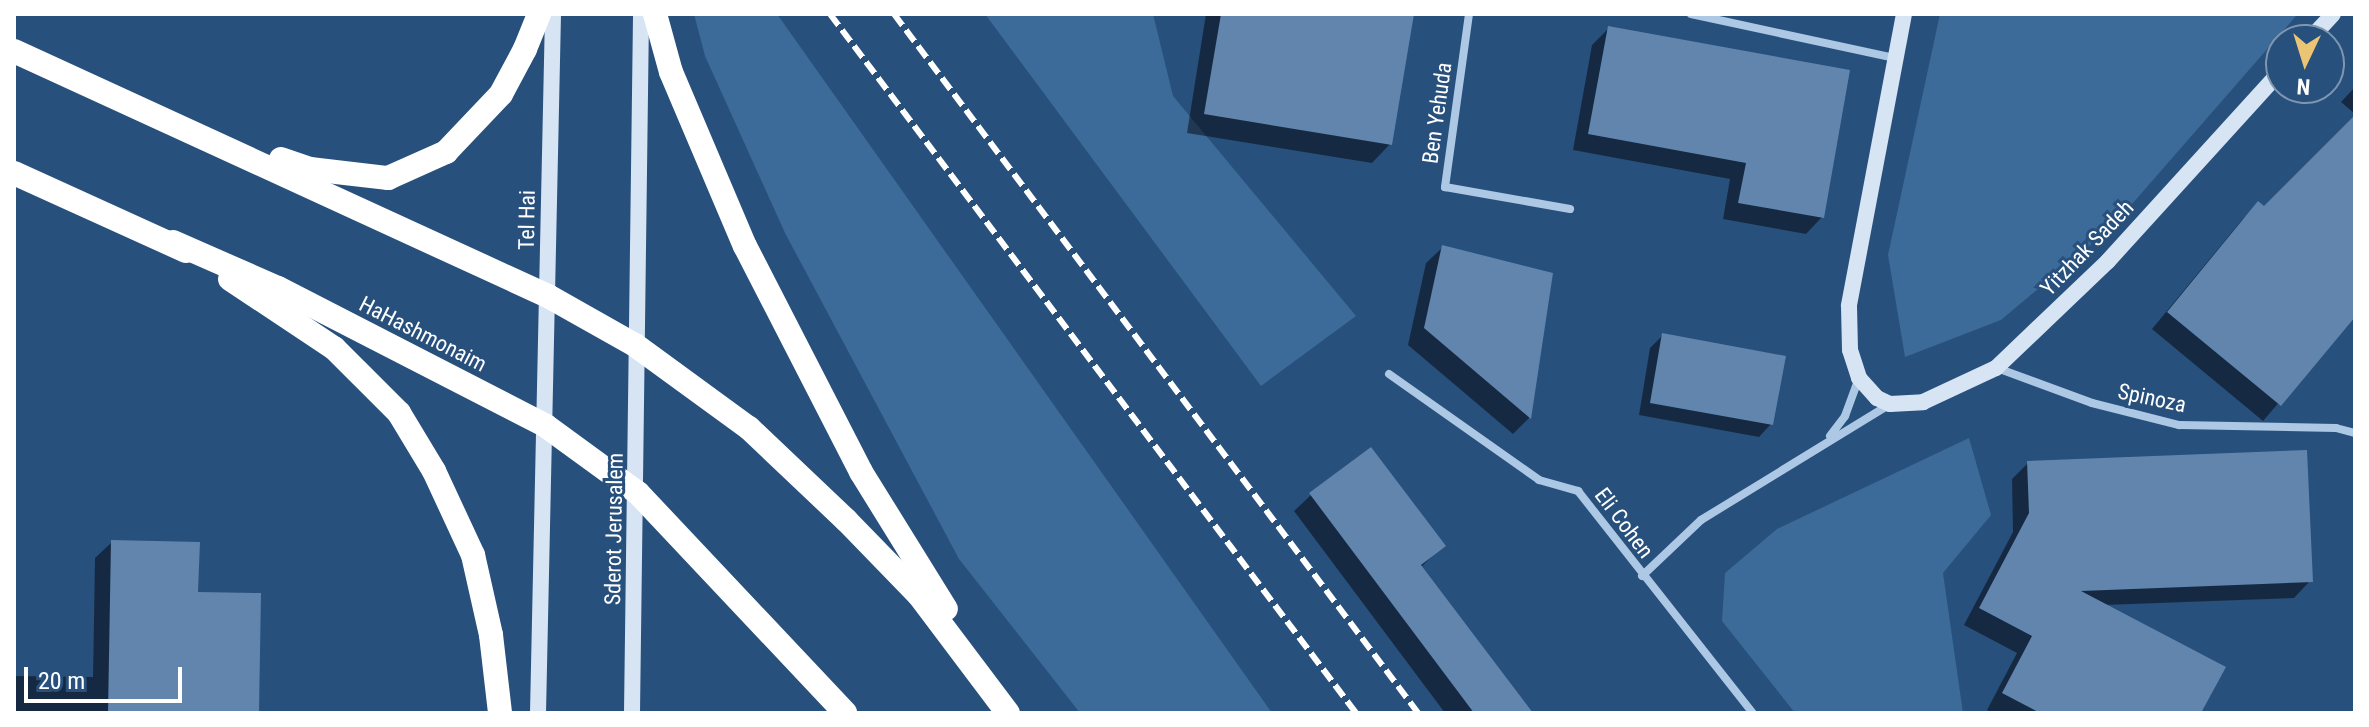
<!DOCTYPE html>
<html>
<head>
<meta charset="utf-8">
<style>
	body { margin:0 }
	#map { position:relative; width:2369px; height:727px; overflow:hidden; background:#28507c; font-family:"Roboto Condensed",sans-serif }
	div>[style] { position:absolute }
	.green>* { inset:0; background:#3c6a99 }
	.shadow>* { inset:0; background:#0007 }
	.building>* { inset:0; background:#6185ad }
	.street>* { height:8px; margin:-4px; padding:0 4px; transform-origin:4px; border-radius:4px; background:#adc8e4 }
	.secondary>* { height:16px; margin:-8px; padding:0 8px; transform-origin:8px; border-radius:8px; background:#d6e4f4 }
	.highway>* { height:24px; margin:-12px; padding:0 12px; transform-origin:12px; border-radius:12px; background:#fff }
	.rail>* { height:6px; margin-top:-3px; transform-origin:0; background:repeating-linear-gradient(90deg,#fff 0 14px,transparent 0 20px) }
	span { translate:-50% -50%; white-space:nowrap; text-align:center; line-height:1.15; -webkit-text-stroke:6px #28507c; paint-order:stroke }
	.street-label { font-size:22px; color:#fff }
	.frame { position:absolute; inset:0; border:16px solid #fff; pointer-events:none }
	.north { position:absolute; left:2265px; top:24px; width:80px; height:80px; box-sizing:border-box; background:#28507c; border:2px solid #7e96b0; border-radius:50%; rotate:184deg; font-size:22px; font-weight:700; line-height:32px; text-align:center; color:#fff }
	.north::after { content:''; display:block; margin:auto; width:28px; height:36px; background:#ebc474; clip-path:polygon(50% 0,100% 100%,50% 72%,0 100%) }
	.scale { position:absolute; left:24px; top:667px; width:158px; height:36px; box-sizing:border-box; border:4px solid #fff; border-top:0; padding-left:10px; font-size:24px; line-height:28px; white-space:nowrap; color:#fff; -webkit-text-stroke:6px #28507c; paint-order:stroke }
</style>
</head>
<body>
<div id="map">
	<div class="green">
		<i style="clip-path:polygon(694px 14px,777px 14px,1272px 713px,1080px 713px,959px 559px,785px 233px,705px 56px)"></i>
		<i style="clip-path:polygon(985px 14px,1153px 14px,1173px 96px,1356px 316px,1261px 386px)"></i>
		<i style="clip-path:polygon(1940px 14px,2293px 14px,2296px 16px,2112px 227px,2001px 320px,1905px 357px,1888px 255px)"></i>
		<i style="clip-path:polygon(1969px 438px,1991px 515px,1943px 573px,1963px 713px,1795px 713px,1722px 621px,1725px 573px,1777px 529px)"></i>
	</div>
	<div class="shadow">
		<i style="clip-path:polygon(1206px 14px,1412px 14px,1390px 144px,1372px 163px,1187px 133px)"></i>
		<i style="clip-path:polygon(1609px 28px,1822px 217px,1806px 234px,1723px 219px,1730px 179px,1573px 150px,1592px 45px)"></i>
		<i style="clip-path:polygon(2355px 87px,2355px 114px,2341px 102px)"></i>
		<i style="clip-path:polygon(2355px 117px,2355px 314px,2263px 421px,2152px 329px,2242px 220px,2258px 204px,2264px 209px)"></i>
		<i style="clip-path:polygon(1443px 247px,1551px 274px,1529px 418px,1513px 434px,1408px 345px,1426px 263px)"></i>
		<i style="clip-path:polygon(1663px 335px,1771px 424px,1759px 437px,1639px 415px,1650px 348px)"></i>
		<i style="clip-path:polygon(2028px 463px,2310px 581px,2294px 598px,2104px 605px,2199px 713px,1993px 713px,1987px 710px,2017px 653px,1964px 625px,2013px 532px,2012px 479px)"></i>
		<i style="clip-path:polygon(1311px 495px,1443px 546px,1421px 567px,1531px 713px,1445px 713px,1294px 511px)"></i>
		<i style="clip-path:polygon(112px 542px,196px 594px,257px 713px,14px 713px,14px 676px,93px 677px,95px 558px)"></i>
	</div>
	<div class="building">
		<i style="clip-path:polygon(1221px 14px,1414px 14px,1392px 145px,1204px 114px)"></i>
		<i style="clip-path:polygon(1608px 26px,1850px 70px,1824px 218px,1738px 203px,1746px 163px,1588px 134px)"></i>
		<i style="clip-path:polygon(2355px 115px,2355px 317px,2281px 406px,2167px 312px,2258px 201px,2264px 206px)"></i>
		<i style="clip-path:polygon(1442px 245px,1553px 273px,1531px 419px,1424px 328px)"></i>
		<i style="clip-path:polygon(1662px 333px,1786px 356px,1773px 425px,1650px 403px)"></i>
		<i style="clip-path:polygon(1371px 447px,1446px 546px,1421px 565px,1533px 713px,1474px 713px,1309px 493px)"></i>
		<i style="clip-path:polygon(2307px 450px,2313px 582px,2081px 591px,2226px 667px,2201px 713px,2040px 713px,2002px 693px,2032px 636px,1979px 608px,2029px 513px,2027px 461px)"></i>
		<i style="clip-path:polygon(111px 540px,200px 542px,198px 592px,261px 593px,259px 713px,108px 713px)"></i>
	</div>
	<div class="street">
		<i style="left:1469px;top:14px;width:175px;rotate:97.9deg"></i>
		<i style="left:1445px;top:187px;width:127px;rotate:10deg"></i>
		<i style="left:1691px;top:14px;width:209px;rotate:12.2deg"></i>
		<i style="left:1997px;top:368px;width:101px;rotate:20.2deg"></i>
		<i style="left:2092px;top:403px;width:90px;rotate:14.2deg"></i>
		<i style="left:2179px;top:425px;width:157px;rotate:1.1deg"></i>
		<i style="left:2336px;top:428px;width:20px;rotate:15deg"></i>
		<i style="left:1389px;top:374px;width:184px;rotate:35.2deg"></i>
		<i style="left:1539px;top:480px;width:41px;rotate:15.8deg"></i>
		<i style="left:1578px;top:491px;width:283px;rotate:51.8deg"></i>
		<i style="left:1830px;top:436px;width:25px;rotate:-53deg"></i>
		<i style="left:1845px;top:416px;width:40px;rotate:-69.8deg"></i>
		<i style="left:1642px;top:576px;width:81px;rotate:-43.5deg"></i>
		<i style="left:1701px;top:520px;width:222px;rotate:-31.5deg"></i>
	</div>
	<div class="secondary">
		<i style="left:1904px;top:14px;width:297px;rotate:100.7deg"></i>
		<i style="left:1849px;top:306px;width:44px;rotate:88.7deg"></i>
		<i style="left:1850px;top:350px;width:29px;rotate:72deg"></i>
		<i style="left:1859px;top:378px;width:27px;rotate:48deg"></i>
		<i style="left:1877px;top:398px;width:14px;rotate:25deg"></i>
		<i style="left:1890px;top:404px;width:33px;rotate:-3deg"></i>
		<i style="left:1923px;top:402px;width:81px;rotate:-25deg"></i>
		<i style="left:1996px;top:368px;width:155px;rotate:-43.7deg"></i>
		<i style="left:2108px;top:261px;width:257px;rotate:-47.7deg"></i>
		<i style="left:2309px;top:40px;width:35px;rotate:-47deg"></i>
		<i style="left:538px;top:713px;width:699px;rotate:-88.77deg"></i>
		<i style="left:632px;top:713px;width:699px;rotate:-89.26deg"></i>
	</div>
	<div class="highway">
		<i style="left:655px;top:14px;width:60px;rotate:74.6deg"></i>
		<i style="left:671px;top:72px;width:189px;rotate:67deg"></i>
		<i style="left:745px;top:246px;width:254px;rotate:62.8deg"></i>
		<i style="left:861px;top:472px;width:161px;rotate:58.2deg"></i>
		<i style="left:14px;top:51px;width:588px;rotate:24.65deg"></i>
		<i style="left:548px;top:296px;width:100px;rotate:29.4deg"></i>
		<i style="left:635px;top:345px;width:141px;rotate:36.1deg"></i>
		<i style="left:749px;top:428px;width:134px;rotate:43.5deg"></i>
		<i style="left:846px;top:520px;width:105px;rotate:45.8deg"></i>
		<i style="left:919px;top:595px;width:148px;rotate:53deg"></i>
		<i style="left:281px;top:159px;width:31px;rotate:19deg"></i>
		<i style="left:310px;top:169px;width:79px;rotate:6.6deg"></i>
		<i style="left:388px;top:178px;width:64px;rotate:-24.1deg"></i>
		<i style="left:446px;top:152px;width:80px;rotate:-46.5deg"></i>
		<i style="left:501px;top:94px;width:51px;rotate:-61.9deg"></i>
		<i style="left:525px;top:49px;width:38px;rotate:-68deg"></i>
		<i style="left:14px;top:173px;width:189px;rotate:24.4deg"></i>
		<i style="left:173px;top:242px;width:115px;rotate:23.7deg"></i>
		<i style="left:278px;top:288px;width:301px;rotate:27.2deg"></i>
		<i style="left:546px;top:426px;width:114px;rotate:36.1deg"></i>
		<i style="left:638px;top:493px;width:302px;rotate:46.7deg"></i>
		<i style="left:230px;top:279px;width:125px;rotate:33.6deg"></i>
		<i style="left:334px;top:348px;width:92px;rotate:45deg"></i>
		<i style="left:399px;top:413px;width:68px;rotate:58.9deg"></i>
		<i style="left:434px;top:471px;width:93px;rotate:65.1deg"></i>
		<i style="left:473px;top:555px;width:82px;rotate:77.3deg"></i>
		<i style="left:491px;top:635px;width:79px;rotate:83.4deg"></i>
	</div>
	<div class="rail">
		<i style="left:830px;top:14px;width:875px;rotate:53.04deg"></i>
		<i style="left:894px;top:14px;width:874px;rotate:53.14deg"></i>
	</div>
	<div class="street-label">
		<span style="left:1437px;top:113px;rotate:-82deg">Ben Yehuda</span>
		<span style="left:527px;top:220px;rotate:-89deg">Tel Hai</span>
		<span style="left:2087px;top:248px;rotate:-46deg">Yitzhak Sadeh</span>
		<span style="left:423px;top:334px;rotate:27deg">HaHashmonaim</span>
		<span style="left:2152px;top:398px;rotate:12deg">Spinoza</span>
		<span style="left:1624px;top:523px;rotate:53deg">Eli Cohen</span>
		<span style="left:614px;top:529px;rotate:-89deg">Sderot Jerusalem</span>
	</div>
	<div class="frame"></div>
	<div class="north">N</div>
	<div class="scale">20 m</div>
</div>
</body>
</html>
